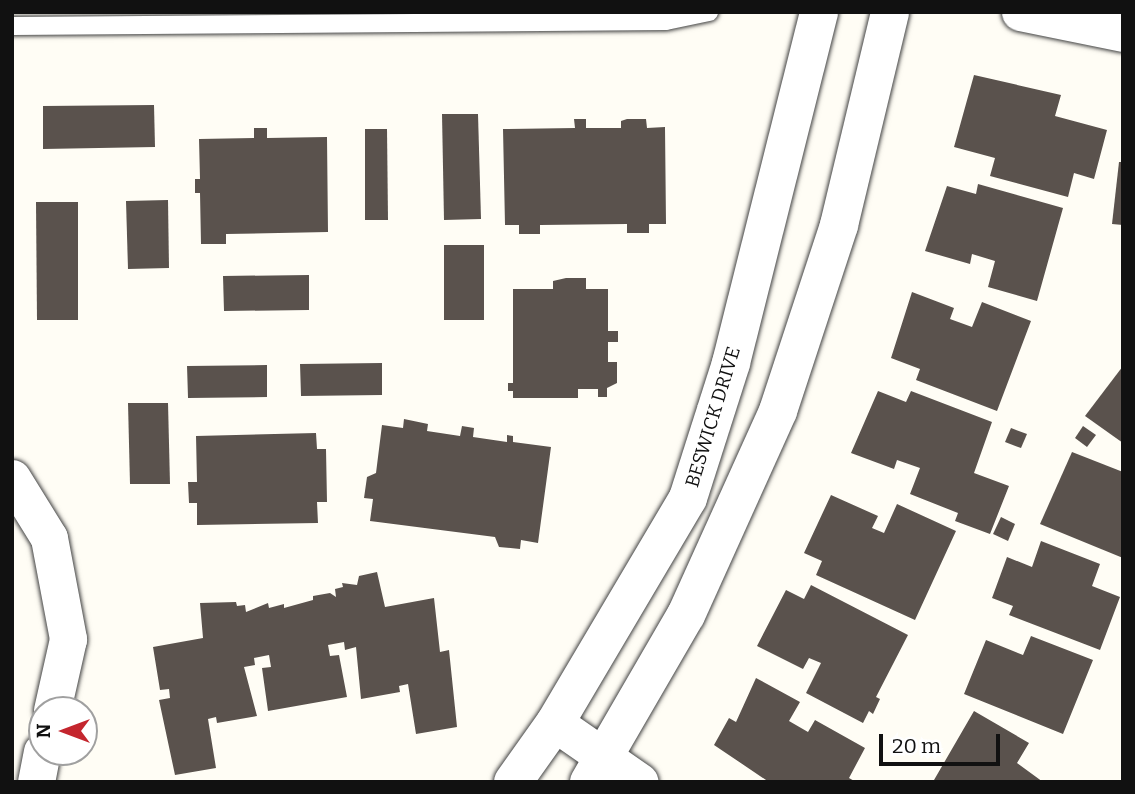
<!DOCTYPE html>
<html>
<head>
<meta charset="utf-8">
<style>
	body { margin:0 }
	#map { position:relative; width:1135px; height:794px; overflow:hidden; background:#fffdf5; font-family:Bitter,serif }
	div>[style] { position:absolute }
	.building>* { inset:0; background:#5a524d }
	.roads { filter:drop-shadow(0 0 2px #444) drop-shadow(0 0 2px #444) }
	.service>* { height:18px; margin:-9px; padding:0 9px; transform-origin:9px; border-radius:9px; background:#fff }
	.minor>* { height:37px; margin:-18.5px; padding:0 18.5px; transform-origin:18.5px; border-radius:18.5px; background:#fff }
	.tertiary>* { height:38px; margin:-19px; padding:0 19px; transform-origin:19px; border-radius:19px; background:#fff }
	span { translate:-50% -50%; white-space:nowrap; text-align:center; line-height:1.15; -webkit-text-stroke:7px #fff; paint-order:stroke }
	.street-label { font-size:19px; color:#111 }
	.frame { position:absolute; inset:0; border:14px solid #111; pointer-events:none }
	.north { position:absolute; left:28px; top:696px; width:70px; height:70px; box-sizing:border-box; background:#fff; border:2px solid #a0a0a0; border-radius:50%; rotate:270deg; font-size:19px; font-weight:700; line-height:28px; text-align:center; color:#111 }
	.north::after { content:''; display:block; margin:auto; width:24px; height:32px; background:#c4262e; clip-path:polygon(50% 0,100% 100%,50% 72%,0 100%) }
	.scale { position:absolute; left:879px; top:734px; width:121px; height:32px; box-sizing:border-box; border:4px solid #111; border-top:0; padding-left:9px; font-size:21px; line-height:24px; white-space:nowrap; color:#111; -webkit-text-stroke:5px #fff; paint-order:stroke }
</style>
</head>
<body>
<div id="map">
	<div class="building">
		<i style="clip-path:polygon(974px 75px,1061px 95px,1055px 116px,1107px 130px,1094px 179px,1074px 173px,1068px 197px,990px 176px,995px 158px,954px 147px)"></i>
		<i style="clip-path:polygon(154px 105px,155px 147px,43px 149px,43px 106px)"></i>
		<i style="clip-path:polygon(442px 114px,478px 114px,481px 219px,444px 220px)"></i>
		<i style="clip-path:polygon(574px 119px,586px 119px,586px 128px,621px 128px,621px 121px,627px 119px,646px 119px,647px 128px,665px 127px,666px 224px,649px 224px,649px 233px,627px 233px,627px 224px,540px 225px,540px 234px,519px 234px,519px 225px,505px 225px,503px 129px,575px 128px)"></i>
		<i style="clip-path:polygon(254px 128px,267px 128px,267px 138px,327px 137px,328px 232px,226px 234px,226px 244px,201px 244px,200px 193px,195px 193px,195px 179px,200px 179px,199px 139px,254px 138px)"></i>
		<i style="clip-path:polygon(365px 129px,387px 129px,388px 220px,365px 220px)"></i>
		<i style="clip-path:polygon(1119px 162px,1123px 162px,1123px 225px,1112px 224px)"></i>
		<i style="clip-path:polygon(978px 184px,1063px 208px,1037px 301px,988px 287px,995px 261px,972px 254px,970px 264px,925px 251px,947px 186px,976px 194px)"></i>
		<i style="clip-path:polygon(168px 200px,169px 268px,128px 269px,126px 201px)"></i>
		<i style="clip-path:polygon(36px 202px,78px 202px,78px 320px,37px 320px)"></i>
		<i style="clip-path:polygon(444px 245px,484px 245px,484px 320px,444px 320px)"></i>
		<i style="clip-path:polygon(309px 275px,309px 310px,224px 311px,223px 276px)"></i>
		<i style="clip-path:polygon(566px 278px,586px 278px,586px 289px,608px 289px,608px 331px,618px 331px,618px 342px,608px 342px,608px 362px,617px 362px,617px 383px,607px 388px,607px 397px,598px 397px,598px 389px,578px 389px,578px 398px,513px 398px,513px 391px,508px 391px,508px 383px,513px 383px,513px 289px,553px 289px,553px 281px)"></i>
		<i style="clip-path:polygon(912px 292px,954px 308px,950px 319px,972px 327px,982px 302px,1031px 321px,997px 411px,916px 380px,920px 369px,891px 358px)"></i>
		<i style="clip-path:polygon(382px 363px,382px 395px,301px 396px,300px 364px)"></i>
		<i style="clip-path:polygon(267px 365px,267px 397px,188px 398px,187px 366px)"></i>
		<i style="clip-path:polygon(1123px 366px,1123px 443px,1085px 416px)"></i>
		<i style="clip-path:polygon(878px 391px,906px 402px,911px 391px,992px 422px,974px 473px,1009px 486px,990px 534px,955px 521px,958px 513px,910px 494px,920px 468px,897px 460px,894px 469px,851px 453px)"></i>
		<i style="clip-path:polygon(128px 403px,168px 403px,170px 484px,130px 484px)"></i>
		<i style="clip-path:polygon(404px 419px,428px 424px,427px 431px,460px 436px,462px 426px,474px 428px,473px 437px,507px 442px,507px 435px,513px 436px,513px 442px,551px 447px,538px 543px,521px 540px,520px 549px,499px 547px,495px 537px,370px 521px,373px 499px,364px 498px,367px 477px,376px 473px,382px 425px,403px 428px)"></i>
		<i style="clip-path:polygon(1083px 426px,1096px 435px,1087px 447px,1075px 438px)"></i>
		<i style="clip-path:polygon(1011px 428px,1027px 434px,1021px 448px,1005px 442px)"></i>
		<i style="clip-path:polygon(316px 433px,317px 449px,326px 449px,327px 502px,317px 502px,318px 523px,197px 525px,197px 503px,189px 503px,188px 482px,197px 482px,196px 436px)"></i>
		<i style="clip-path:polygon(1072px 452px,1123px 472px,1123px 558px,1040px 524px)"></i>
		<i style="clip-path:polygon(831px 495px,878px 516px,872px 528px,884px 533px,897px 504px,956px 531px,915px 620px,816px 575px,822px 561px,804px 553px)"></i>
		<i style="clip-path:polygon(1001px 517px,1015px 524px,1008px 541px,993px 534px)"></i>
		<i style="clip-path:polygon(1041px 541px,1100px 564px,1092px 586px,1120px 597px,1100px 650px,1009px 615px,1013px 606px,992px 598px,1007px 557px,1032px 567px)"></i>
		<i style="clip-path:polygon(377px 572px,385px 607px,434px 598px,440px 652px,449px 650px,457px 727px,416px 734px,408px 684px,399px 686px,400px 692px,361px 699px,356px 647px,345px 650px,344px 642px,328px 645px,330px 656px,339px 655px,347px 697px,268px 711px,262px 668px,271px 667px,269px 655px,254px 658px,255px 665px,244px 667px,257px 716px,217px 723px,216px 717px,208px 719px,216px 768px,175px 775px,159px 700px,170px 698px,169px 689px,160px 690px,153px 647px,203px 638px,200px 603px,236px 602px,237px 606px,245px 605px,246px 612px,268px 603px,269px 608px,284px 604px,284px 608px,313px 600px,313px 596px,330px 593px,336px 597px,335px 589px,343px 587px,342px 583px,357px 585px,359px 576px)"></i>
		<i style="clip-path:polygon(811px 585px,908px 635px,876px 697px,880px 699px,873px 714px,869px 711px,863px 723px,806px 693px,821px 663px,809px 658px,803px 669px,757px 646px,786px 590px,804px 599px)"></i>
		<i style="clip-path:polygon(1031px 636px,1093px 660px,1063px 734px,964px 694px,986px 640px,1023px 655px)"></i>
		<i style="clip-path:polygon(756px 678px,800px 702px,789px 721px,808px 732px,815px 720px,865px 748px,849px 778px,856px 782px,769px 782px,714px 745px,729px 718px,736px 722px)"></i>
		<i style="clip-path:polygon(974px 711px,1029px 743px,1017px 763px,1043px 782px,934px 780px)"></i>
	</div>
	<div class="roads">
		<div class="service">
			<i style="left:12px;top:26px;width:654px;rotate:-0.44deg"></i>
			<i style="left:666px;top:21px;width:44px;rotate:-11.8deg"></i>
		</div>
		<div class="minor">
			<i style="left:1020px;top:12px;width:105px;rotate:11.5deg"></i>
			<i style="left:12px;top:478px;width:70px;rotate:58.3deg"></i>
			<i style="left:49px;top:538px;width:103px;rotate:79.3deg"></i>
			<i style="left:68px;top:639px;width:73px;rotate:102.7deg"></i>
			<i style="left:555px;top:723px;width:103px;rotate:34.8deg"></i>
			<i style="left:36px;top:782px;width:31px;rotate:-79deg"></i>
		</div>
		<div class="tertiary">
			<i style="left:513px;top:782px;width:72px;rotate:-54.6deg"></i>
			<i style="left:555px;top:723px;width:261px;rotate:-59.4deg"></i>
			<i style="left:688px;top:498px;width:142px;rotate:-72.3deg"></i>
			<i style="left:731px;top:363px;width:362px;rotate:-75.9deg"></i>
			<i style="left:589px;top:782px;width:193px;rotate:-59.9deg"></i>
			<i style="left:686px;top:615px;width:224px;rotate:-65.7deg"></i>
			<i style="left:778px;top:411px;width:196px;rotate:-71.8deg"></i>
			<i style="left:839px;top:225px;width:219px;rotate:-76.5deg"></i>
		</div>
	</div>
	<div class="street-label">
		<span style="left:713px;top:417px;rotate:-73deg">BESWICK DRIVE</span>
	</div>
	<div class="frame"></div>
	<div class="north">N</div>
	<div class="scale">20 m</div>
</div>
</body>
</html>
